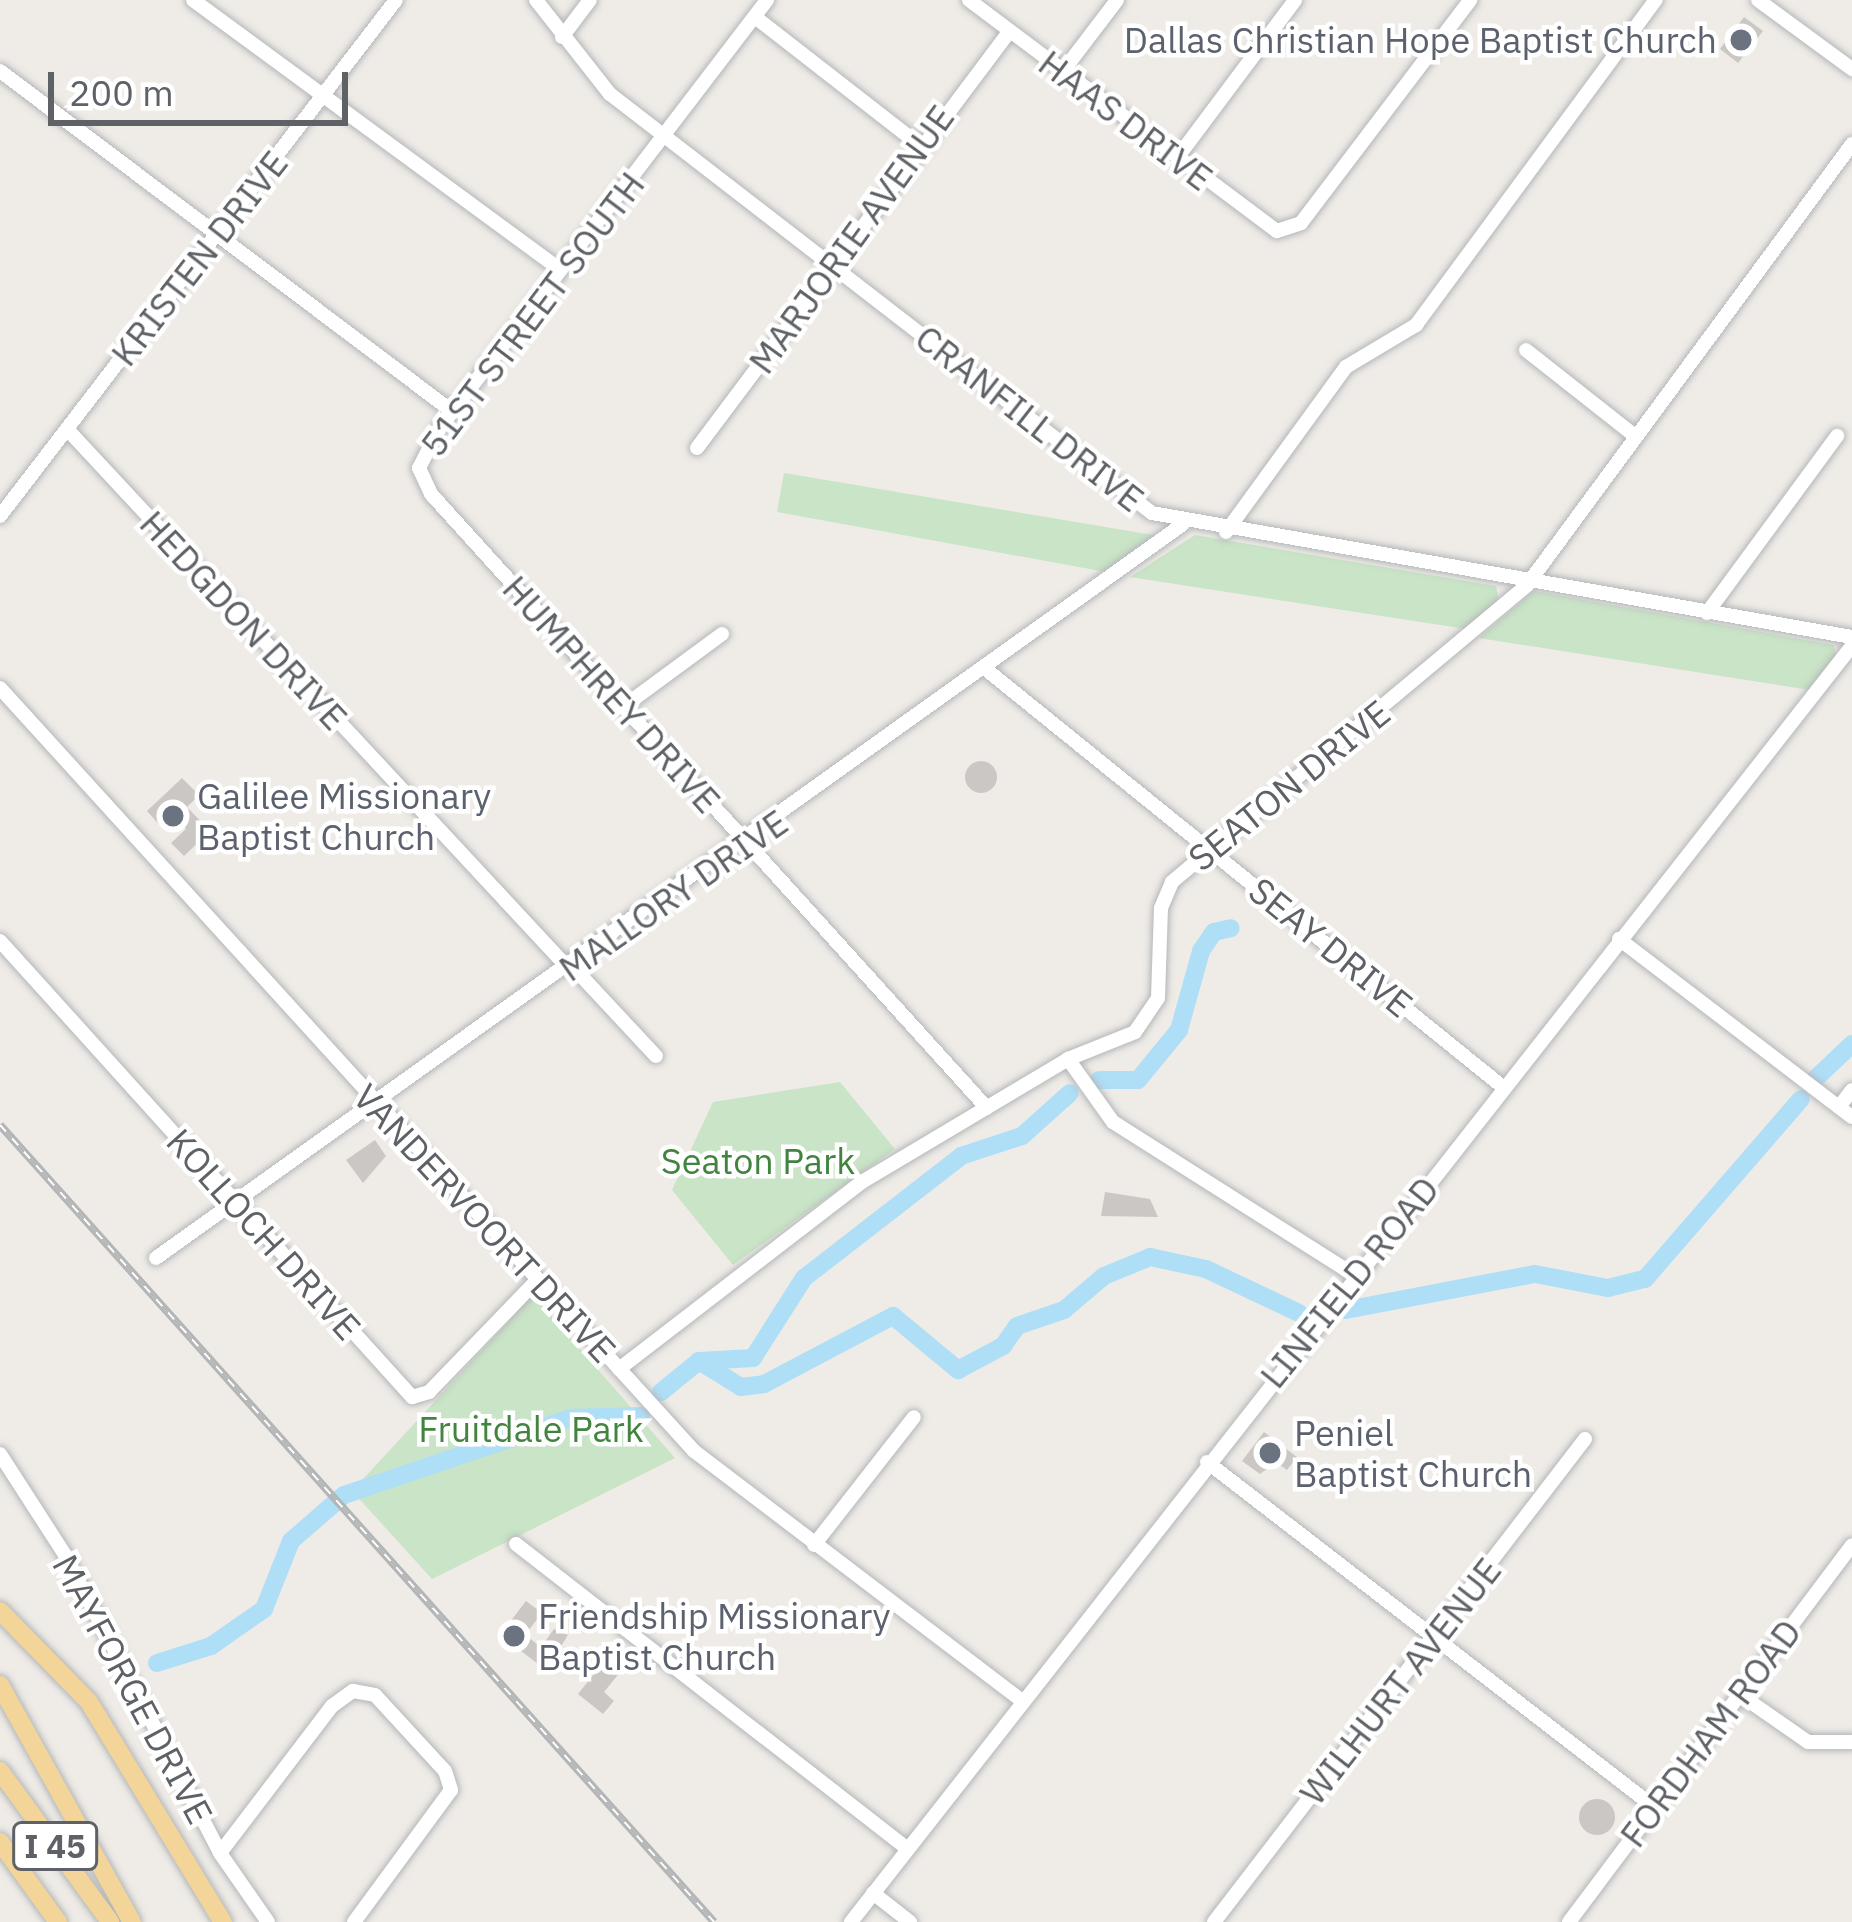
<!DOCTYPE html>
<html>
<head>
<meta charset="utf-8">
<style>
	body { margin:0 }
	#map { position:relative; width:1852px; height:1922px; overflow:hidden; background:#efece7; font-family:"IBM Plex Sans",sans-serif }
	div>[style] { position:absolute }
	.green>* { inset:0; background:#c9e4c6 }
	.river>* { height:18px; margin:-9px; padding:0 9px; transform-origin:9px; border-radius:9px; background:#afdef7 }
	.building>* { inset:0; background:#cbc7c4 }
	.round { border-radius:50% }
	.roads { filter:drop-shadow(0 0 3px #b4b7ba) drop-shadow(0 0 3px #b4b7ba) }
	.minor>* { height:14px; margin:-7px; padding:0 7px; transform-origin:7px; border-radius:7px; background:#fff }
	.highway>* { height:18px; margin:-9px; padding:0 9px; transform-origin:9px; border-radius:9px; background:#f3d59a }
	.rail>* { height:8px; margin-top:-4px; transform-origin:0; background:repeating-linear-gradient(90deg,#fff 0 9px,#b4b5b6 0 18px); box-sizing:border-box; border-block:3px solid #b4b5b6 }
	.dots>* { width:33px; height:33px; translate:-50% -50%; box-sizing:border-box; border:6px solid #fff; border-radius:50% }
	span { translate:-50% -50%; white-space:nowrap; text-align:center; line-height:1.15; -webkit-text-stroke:9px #fff; paint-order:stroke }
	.shield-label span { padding:3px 9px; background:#fff; border:3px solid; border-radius:9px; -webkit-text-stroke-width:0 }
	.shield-label { font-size:33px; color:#5e6266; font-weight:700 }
	.worship-label { font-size:36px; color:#5b616d }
	.right { translate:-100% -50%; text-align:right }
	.left { translate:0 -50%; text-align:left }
	.street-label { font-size:36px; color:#5e6266 }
	.park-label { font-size:36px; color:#42843f }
	.scale { position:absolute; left:48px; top:72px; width:300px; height:54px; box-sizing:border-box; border:6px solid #5e6266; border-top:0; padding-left:15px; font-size:36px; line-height:42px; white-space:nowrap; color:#5e6266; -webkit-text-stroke:9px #fff; paint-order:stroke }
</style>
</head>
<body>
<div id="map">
	<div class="green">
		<i style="clip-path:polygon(784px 473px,1165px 537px,1117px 574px,777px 512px)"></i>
		<i style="clip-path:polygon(1195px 535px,1496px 586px,1499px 602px,1466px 629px,1130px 577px)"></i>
		<i style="clip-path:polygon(1534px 591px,1834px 645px,1836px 657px,1810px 690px,1479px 638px)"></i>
		<i style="clip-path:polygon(840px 1082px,895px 1149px,733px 1265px,672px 1190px,713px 1102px)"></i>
		<i style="clip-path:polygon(533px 1295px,675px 1458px,432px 1579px,352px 1491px)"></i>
	</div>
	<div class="river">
		<i style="left:1815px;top:1079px;width:51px;rotate:-43.4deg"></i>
		<i style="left:1099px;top:1080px;width:39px"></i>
		<i style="left:1138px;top:1080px;width:65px;rotate:-50.6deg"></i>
		<i style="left:1179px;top:1030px;width:82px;rotate:-74.4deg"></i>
		<i style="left:1201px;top:951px;width:23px;rotate:-56deg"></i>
		<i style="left:1214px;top:932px;width:17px;rotate:-13deg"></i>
		<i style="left:1346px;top:1310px;width:192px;rotate:-10.8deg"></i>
		<i style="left:1535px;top:1274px;width:74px;rotate:10.9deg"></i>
		<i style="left:1608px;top:1288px;width:38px;rotate:-14deg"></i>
		<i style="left:1645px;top:1279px;width:238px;rotate:-49.1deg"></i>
		<i style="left:699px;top:1361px;width:54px;rotate:-3.2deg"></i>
		<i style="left:753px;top:1358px;width:95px;rotate:-57.5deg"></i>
		<i style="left:804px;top:1278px;width:199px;rotate:-37.8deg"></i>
		<i style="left:961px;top:1156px;width:64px;rotate:-18.2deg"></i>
		<i style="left:1022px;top:1136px;width:64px;rotate:-41.9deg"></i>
		<i style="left:661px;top:1392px;width:49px;rotate:-39.2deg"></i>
		<i style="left:699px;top:1361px;width:49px;rotate:31.8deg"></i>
		<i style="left:741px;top:1387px;width:23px;rotate:-7deg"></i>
		<i style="left:764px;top:1384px;width:146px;rotate:-27.8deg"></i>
		<i style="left:893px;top:1316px;width:85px;rotate:39.7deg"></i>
		<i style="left:958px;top:1370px;width:51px;rotate:-28.1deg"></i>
		<i style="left:1003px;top:1346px;width:24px;rotate:-55deg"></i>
		<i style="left:1017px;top:1326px;width:50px;rotate:-18.8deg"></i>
		<i style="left:1064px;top:1310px;width:52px;rotate:-40.4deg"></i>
		<i style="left:1104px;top:1276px;width:50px;rotate:-22.4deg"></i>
		<i style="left:1150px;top:1257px;width:57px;rotate:12.1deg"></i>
		<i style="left:1206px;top:1269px;width:103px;rotate:25.3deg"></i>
		<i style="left:157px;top:1663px;width:57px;rotate:-17.5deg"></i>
		<i style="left:211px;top:1646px;width:65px;rotate:-34.9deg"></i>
		<i style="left:264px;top:1609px;width:73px;rotate:-68.3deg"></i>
		<i style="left:291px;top:1541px;width:70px;rotate:-41deg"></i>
		<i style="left:344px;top:1495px;width:239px;rotate:-18.8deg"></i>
		<i style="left:570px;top:1418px;width:71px;rotate:-1.6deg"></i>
	</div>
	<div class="building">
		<i style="clip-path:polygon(1744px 17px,1763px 31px,1738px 63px,1720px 49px)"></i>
		<i class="round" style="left:965px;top:761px;width:32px;height:32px"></i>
		<i style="clip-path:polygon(182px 778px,199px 795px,187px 807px,210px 831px,184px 856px,171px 843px,186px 829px,175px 817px,163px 829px,147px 811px)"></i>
		<i style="clip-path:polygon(375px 1140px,386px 1156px,363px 1183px,346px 1160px)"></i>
		<i style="clip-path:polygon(1105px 1192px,1150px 1199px,1158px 1217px,1101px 1216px)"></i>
		<i style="clip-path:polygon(1264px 1432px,1297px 1457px,1287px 1470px,1276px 1462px,1260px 1474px,1242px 1461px)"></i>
		<i style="clip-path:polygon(526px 1601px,542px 1613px,525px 1635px,541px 1647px,554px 1629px,568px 1635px,546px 1670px,500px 1635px)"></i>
		<i style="clip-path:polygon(610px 1654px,625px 1666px,604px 1692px,614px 1701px,603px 1714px,578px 1694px)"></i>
		<i class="round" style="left:1579px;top:1799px;width:36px;height:36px"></i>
	</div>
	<div class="roads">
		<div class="minor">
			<i style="left:193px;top:0;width:456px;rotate:36.3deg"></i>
			<i style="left:536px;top:0;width:120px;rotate:51.8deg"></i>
			<i style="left:610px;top:94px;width:685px;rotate:37.71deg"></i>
			<i style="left:1152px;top:513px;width:711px;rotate:10.05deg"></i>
			<i style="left:767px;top:0;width:540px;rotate:127.4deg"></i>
			<i style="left:439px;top:429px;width:44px;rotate:117.1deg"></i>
			<i style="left:419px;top:468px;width:29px;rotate:65deg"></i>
			<i style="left:431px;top:494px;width:828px;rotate:47.84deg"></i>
			<i style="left:969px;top:0;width:385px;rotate:36.9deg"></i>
			<i style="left:1277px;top:231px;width:25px;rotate:-18deg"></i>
			<i style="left:1301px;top:223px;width:280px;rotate:-52.8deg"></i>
			<i style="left:1758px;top:0;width:117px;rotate:36.3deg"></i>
			<i style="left:755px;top:17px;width:207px;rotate:37.9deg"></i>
			<i style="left:562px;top:37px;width:46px;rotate:-52.9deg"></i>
			<i style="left:0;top:71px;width:567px;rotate:36.97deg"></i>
			<i style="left:1063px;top:71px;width:89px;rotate:-52.7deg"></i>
			<i style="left:1177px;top:158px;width:197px;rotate:-53.2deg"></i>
			<i style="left:1526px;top:350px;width:140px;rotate:38.3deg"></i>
			<i style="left:67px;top:429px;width:736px;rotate:47.09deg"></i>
			<i style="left:697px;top:448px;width:520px;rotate:-53.13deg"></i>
			<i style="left:0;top:516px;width:650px;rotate:-52.5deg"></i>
			<i style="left:1226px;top:532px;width:204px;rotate:-54deg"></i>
			<i style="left:1346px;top:367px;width:82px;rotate:-31deg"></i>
			<i style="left:1416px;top:325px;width:404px;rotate:-53.6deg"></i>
			<i style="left:1707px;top:613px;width:220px;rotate:-53.7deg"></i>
			<i style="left:988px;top:671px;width:663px;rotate:38.94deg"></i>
			<i style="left:0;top:688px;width:1031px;rotate:47.71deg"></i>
			<i style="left:694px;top:1451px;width:412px;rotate:37.3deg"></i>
			<i style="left:623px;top:707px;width:123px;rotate:-36.4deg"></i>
			<i style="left:1619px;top:939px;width:293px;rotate:37.4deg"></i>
			<i style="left:0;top:941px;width:615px;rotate:47.9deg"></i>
			<i style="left:412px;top:1397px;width:18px;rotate:-16deg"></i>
			<i style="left:429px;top:1392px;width:156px;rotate:-46deg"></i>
			<i style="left:572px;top:966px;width:123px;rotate:47deg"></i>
			<i style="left:1068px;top:1059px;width:77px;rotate:54.5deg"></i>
			<i style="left:1113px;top:1122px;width:285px;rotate:32.4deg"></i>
			<i style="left:1839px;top:1107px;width:21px;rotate:-53deg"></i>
			<i style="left:156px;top:1258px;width:1262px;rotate:-35.55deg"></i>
			<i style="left:619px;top:1369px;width:307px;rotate:-37.6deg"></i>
			<i style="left:862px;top:1182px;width:240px;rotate:-30.8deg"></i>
			<i style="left:1068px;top:1059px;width:72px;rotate:-21.9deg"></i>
			<i style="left:1135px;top:1032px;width:41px;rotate:-55.9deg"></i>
			<i style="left:1158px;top:998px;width:90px;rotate:-88.1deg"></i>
			<i style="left:1161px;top:908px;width:28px;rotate:-67deg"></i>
			<i style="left:1172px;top:882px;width:463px;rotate:-39.9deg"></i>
			<i style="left:1527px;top:585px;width:548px;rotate:-53.61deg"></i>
			<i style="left:0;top:1454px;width:120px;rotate:57.2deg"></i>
			<i style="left:65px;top:1555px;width:336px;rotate:62.5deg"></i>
			<i style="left:220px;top:1853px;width:84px;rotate:55.2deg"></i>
			<i style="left:1207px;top:1462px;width:565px;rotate:37.66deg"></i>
			<i style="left:516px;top:1544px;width:494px;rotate:37.9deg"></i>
			<i style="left:814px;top:1545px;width:162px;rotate:-52deg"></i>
			<i style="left:1739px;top:1694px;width:84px;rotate:34.8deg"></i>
			<i style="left:1808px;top:1742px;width:44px"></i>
			<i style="left:220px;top:1853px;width:185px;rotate:-52.7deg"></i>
			<i style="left:332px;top:1706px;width:26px;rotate:-36deg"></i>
			<i style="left:353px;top:1691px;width:22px;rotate:10deg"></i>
			<i style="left:375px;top:1695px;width:103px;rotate:47.4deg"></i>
			<i style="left:445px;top:1771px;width:20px;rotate:72deg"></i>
			<i style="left:451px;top:1790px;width:164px;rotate:126.3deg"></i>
			<i style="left:873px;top:1893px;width:47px;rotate:38.1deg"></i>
			<i style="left:851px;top:1922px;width:1622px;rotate:-51.89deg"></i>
			<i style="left:1214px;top:1922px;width:609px;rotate:-52.47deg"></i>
			<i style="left:1569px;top:1922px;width:471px;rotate:-53.1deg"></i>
		</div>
		<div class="highway">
			<i style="left:0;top:1611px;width:127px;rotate:45.6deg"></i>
			<i style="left:89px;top:1702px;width:258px;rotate:58.7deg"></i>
			<i style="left:0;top:1685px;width:271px;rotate:60.9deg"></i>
			<i style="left:0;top:1771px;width:187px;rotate:53.9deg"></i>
			<i style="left:0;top:1842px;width:99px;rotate:54.1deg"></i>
		</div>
	</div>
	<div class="rail">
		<i style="left:0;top:1125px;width:1070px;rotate:48.14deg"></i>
	</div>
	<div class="dots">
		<i style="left:1741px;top:40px;background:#6b7280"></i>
		<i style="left:173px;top:816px;background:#6b7280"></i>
		<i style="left:1270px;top:1453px;background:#6b7280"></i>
		<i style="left:514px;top:1636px;background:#6b7280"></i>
	</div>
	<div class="shield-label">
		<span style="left:55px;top:1846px">I 45</span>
	</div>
	<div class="worship-label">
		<span class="right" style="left:1717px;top:40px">Dallas Christian Hope Baptist Church</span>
		<span class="left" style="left:197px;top:816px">Galilee Missionary<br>Baptist Church</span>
		<span class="left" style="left:1294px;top:1453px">Peniel<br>Baptist Church</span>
		<span class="left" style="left:538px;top:1636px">Friendship Missionary<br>Baptist Church</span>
	</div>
	<div class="street-label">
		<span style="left:1126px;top:120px;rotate:37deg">HAAS DRIVE</span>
		<span style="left:851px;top:239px;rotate:-54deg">MARJORIE AVENUE</span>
		<span style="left:199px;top:258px;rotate:-52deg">KRISTEN DRIVE</span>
		<span style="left:532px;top:314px;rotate:-53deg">51ST STREET SOUTH</span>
		<span style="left:1030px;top:418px;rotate:38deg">CRANFILL DRIVE</span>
		<span style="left:244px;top:620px;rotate:47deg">HEDGDON DRIVE</span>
		<span style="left:612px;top:694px;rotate:48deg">HUMPHREY DRIVE</span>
		<span style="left:1289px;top:785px;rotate:-39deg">SEATON DRIVE</span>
		<span style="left:673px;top:895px;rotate:-35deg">MALLORY DRIVE</span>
		<span style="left:1331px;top:947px;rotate:39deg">SEAY DRIVE</span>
		<span style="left:485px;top:1223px;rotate:47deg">VANDERVOORT DRIVE</span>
		<span style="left:264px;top:1234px;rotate:48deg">KOLLOCH DRIVE</span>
		<span style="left:1349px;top:1282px;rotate:-51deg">LINFIELD ROAD</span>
		<span style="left:1400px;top:1681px;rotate:-52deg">WILHURT AVENUE</span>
		<span style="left:133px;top:1689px;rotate:62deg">MAYFORGE DRIVE</span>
		<span style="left:1710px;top:1733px;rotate:-53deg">FORDHAM ROAD</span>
	</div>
	<div class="park-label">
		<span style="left:758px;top:1161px">Seaton Park</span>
		<span style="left:531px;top:1429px">Fruitdale Park</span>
	</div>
	<div class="scale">200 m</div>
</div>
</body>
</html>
